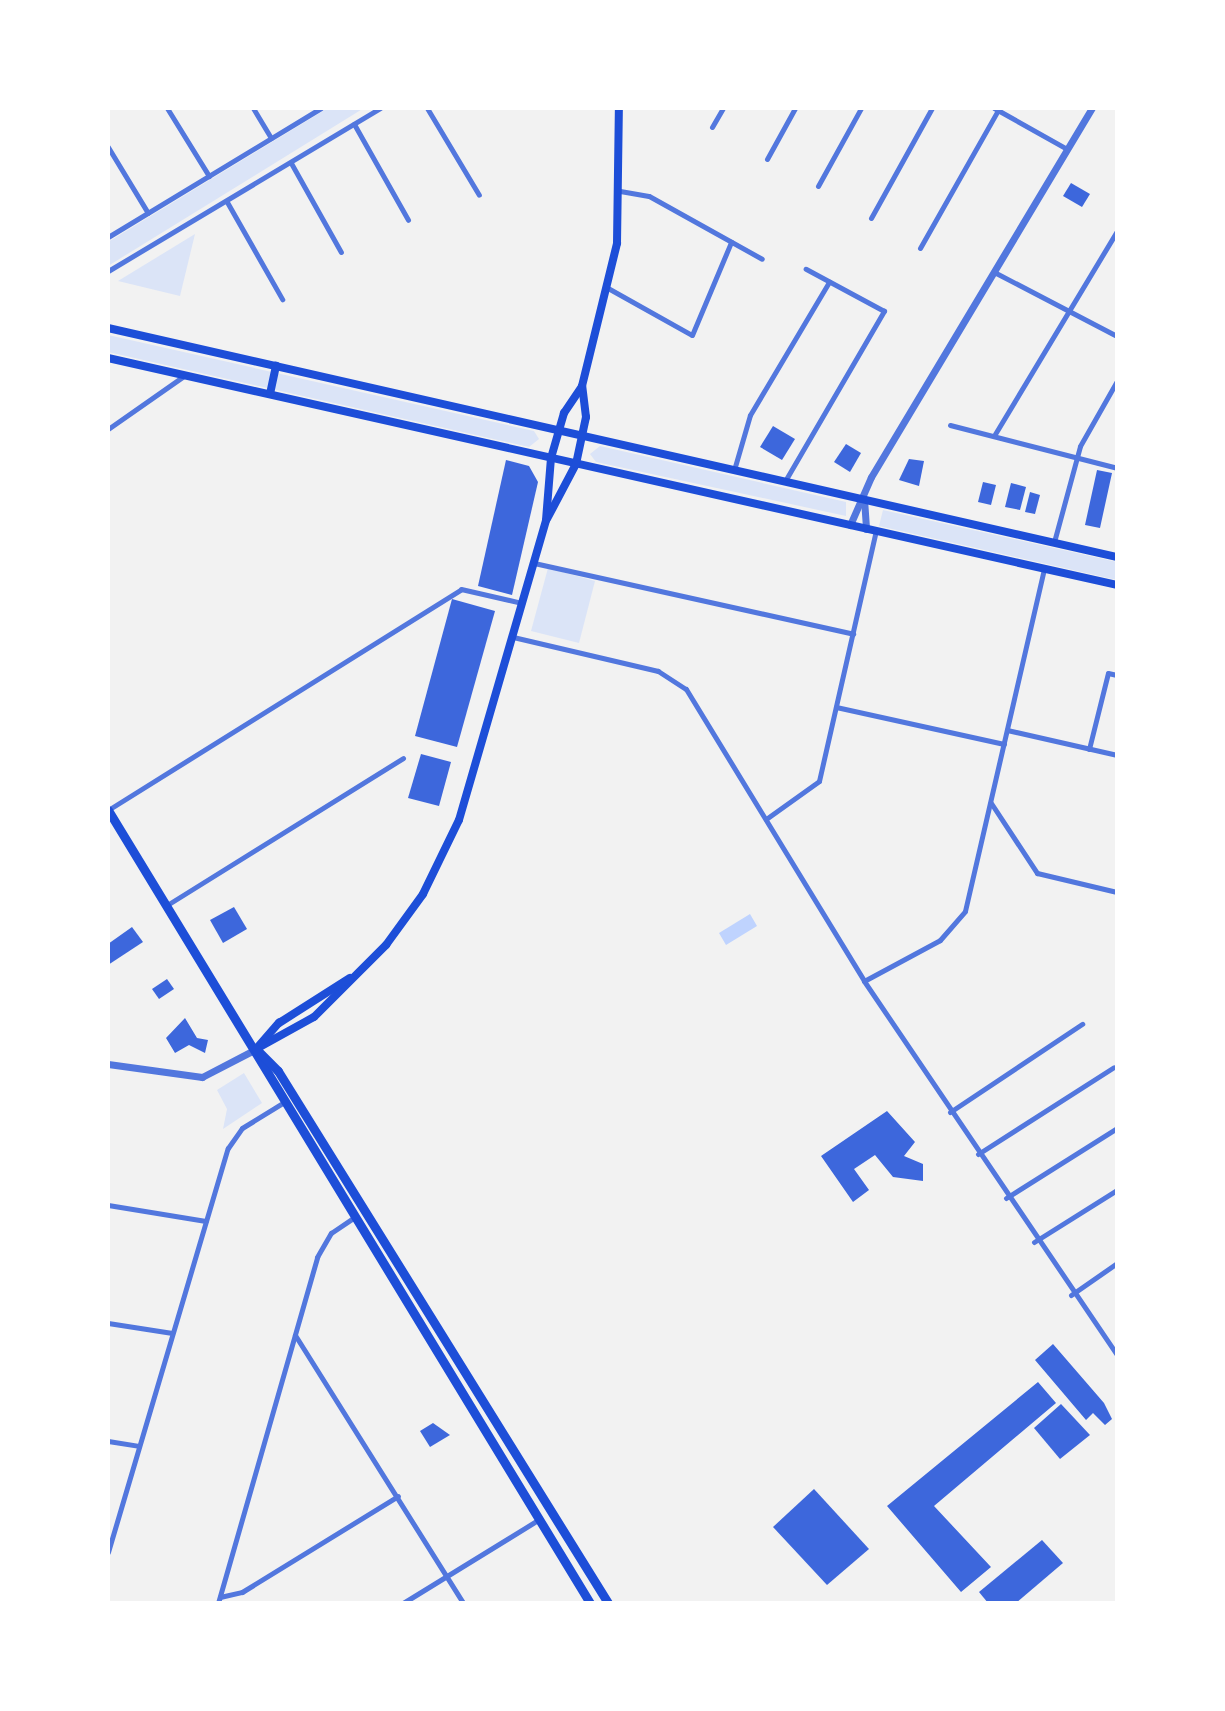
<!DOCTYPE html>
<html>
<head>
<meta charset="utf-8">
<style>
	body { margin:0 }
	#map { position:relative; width:1225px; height:1711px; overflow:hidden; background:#f2f2f2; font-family:Quicksand,sans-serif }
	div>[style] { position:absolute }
	.green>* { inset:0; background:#dbe4f7 }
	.water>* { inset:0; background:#bfd3fe }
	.building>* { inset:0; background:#3d67dc }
	.minor>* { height:5px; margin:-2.5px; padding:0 2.5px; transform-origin:2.5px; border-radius:2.5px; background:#5277de }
	.tertiary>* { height:7px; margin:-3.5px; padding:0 3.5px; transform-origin:3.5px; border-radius:3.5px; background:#5277de }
	.secondary>* { height:8px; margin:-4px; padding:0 4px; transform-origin:4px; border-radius:4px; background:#1d4ed8 }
	.primary>* { height:9px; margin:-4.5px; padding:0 4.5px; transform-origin:4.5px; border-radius:4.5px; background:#1d4ed8 }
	span { translate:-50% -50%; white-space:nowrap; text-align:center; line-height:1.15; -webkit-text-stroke:6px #fff; paint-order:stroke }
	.frame { position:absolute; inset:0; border:110px solid #fff; pointer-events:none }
</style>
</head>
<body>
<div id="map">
	<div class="green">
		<i style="clip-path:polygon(328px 108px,364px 108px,108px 266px,108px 242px)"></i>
		<i style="clip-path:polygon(195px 234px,180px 296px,118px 281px)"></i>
		<i style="clip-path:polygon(108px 335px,534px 431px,539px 439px,529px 447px,108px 352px)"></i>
		<i style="clip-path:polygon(600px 446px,846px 502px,846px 516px,596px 462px,590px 454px)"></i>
		<i style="clip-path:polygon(883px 510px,1117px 562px,1117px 580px,879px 526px)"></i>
		<i style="clip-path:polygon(548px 568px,595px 581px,579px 643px,531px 631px)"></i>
		<i style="clip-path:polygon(244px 1073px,262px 1103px,223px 1129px,227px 1109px,217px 1090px)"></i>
	</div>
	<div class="water">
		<i style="clip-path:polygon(750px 914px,757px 926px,726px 945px,719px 933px)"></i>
	</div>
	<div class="building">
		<i style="clip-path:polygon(1071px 183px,1090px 194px,1082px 207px,1063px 196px)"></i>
		<i style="clip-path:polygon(773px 426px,795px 439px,782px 460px,760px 447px)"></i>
		<i style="clip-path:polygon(846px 444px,861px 453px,850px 472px,834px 462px)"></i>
		<i style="clip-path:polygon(909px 459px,924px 461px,919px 486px,899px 480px)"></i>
		<i style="clip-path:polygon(506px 460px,529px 466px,538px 482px,512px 595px,478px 586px)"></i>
		<i style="clip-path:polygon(1097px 470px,1112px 473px,1100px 528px,1085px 525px)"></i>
		<i style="clip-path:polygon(983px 482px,996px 485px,991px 505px,978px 502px)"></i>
		<i style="clip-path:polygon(1011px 483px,1026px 487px,1020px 510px,1005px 507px)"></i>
		<i style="clip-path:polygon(1030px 492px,1040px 495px,1035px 514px,1025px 512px)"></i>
		<i style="clip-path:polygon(452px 599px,495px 611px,457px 747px,415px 736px)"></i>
		<i style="clip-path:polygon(421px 754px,451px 762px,439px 806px,408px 798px)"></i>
		<i style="clip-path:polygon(234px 907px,247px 929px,223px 943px,210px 920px)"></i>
		<i style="clip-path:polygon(132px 927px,143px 942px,108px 965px,108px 944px)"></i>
		<i style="clip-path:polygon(167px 979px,174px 989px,159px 999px,152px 989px)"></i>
		<i style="clip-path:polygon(185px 1018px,197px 1038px,208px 1040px,205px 1053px,189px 1045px,175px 1053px,166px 1038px)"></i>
		<i style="clip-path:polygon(887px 1111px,915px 1142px,904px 1156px,923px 1164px,923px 1181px,893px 1177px,875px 1155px,854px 1169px,869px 1190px,853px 1202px,821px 1156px)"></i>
		<i style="clip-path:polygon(1053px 1344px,1104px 1403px,1112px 1419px,1105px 1425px,1093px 1413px,1086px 1420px,1035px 1360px)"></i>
		<i style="clip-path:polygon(1038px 1382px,1056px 1403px,934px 1506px,991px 1567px,961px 1592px,887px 1506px)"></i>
		<i style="clip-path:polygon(1061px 1404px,1090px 1435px,1060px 1459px,1034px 1428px)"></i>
		<i style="clip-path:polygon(433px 1423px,450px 1435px,430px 1447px,420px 1431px)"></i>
		<i style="clip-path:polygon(814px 1489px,869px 1549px,827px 1585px,773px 1527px)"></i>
		<i style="clip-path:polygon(1042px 1540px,1063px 1563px,1016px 1603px,988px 1603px,979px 1592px)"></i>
	</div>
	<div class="minor">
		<i style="left:167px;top:108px;width:80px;rotate:58.3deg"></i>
		<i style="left:253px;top:108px;width:35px;rotate:59deg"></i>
		<i style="left:427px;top:108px;width:101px;rotate:59.1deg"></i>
		<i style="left:994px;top:108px;width:84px;rotate:29.3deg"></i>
		<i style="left:354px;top:124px;width:110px;rotate:60.6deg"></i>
		<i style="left:712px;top:127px;width:22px;rotate:-60deg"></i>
		<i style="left:108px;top:147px;width:77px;rotate:58.8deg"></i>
		<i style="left:767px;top:159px;width:58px;rotate:-61.2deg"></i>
		<i style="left:291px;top:163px;width:102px;rotate:60.7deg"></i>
		<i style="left:818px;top:186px;width:89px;rotate:-61.1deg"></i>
		<i style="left:620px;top:191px;width:29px;rotate:10deg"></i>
		<i style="left:649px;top:196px;width:129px;rotate:29.1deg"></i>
		<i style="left:227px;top:202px;width:112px;rotate:60.4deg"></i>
		<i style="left:871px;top:218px;width:126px;rotate:-61deg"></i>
		<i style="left:108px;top:237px;width:249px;rotate:-31.2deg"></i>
		<i style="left:920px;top:248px;width:159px;rotate:-60.5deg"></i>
		<i style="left:108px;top:271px;width:317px;rotate:-30.9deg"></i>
		<i style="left:994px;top:272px;width:139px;rotate:27.5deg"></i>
		<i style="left:606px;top:287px;width:98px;rotate:29.2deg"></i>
		<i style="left:692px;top:335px;width:101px;rotate:-67.2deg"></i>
		<i style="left:950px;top:425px;width:172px;rotate:14.4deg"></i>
		<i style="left:108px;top:429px;width:94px;rotate:-35deg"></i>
		<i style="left:995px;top:434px;width:237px;rotate:-59deg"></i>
		<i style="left:734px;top:470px;width:57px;rotate:-73.8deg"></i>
		<i style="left:750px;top:415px;width:155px;rotate:-59.3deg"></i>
		<i style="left:785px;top:481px;width:197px;rotate:-59.8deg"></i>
		<i style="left:884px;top:311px;width:89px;rotate:-151.7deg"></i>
		<i style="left:1054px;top:542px;width:99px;rotate:-74.8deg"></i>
		<i style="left:1080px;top:446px;width:75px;rotate:-60.4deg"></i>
		<i style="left:534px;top:563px;width:327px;rotate:12.5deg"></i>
		<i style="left:513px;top:637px;width:149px;rotate:13.2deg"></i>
		<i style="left:658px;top:671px;width:33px;rotate:33deg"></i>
		<i style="left:686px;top:689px;width:342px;rotate:58.6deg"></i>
		<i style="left:864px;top:981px;width:452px;rotate:55.9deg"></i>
		<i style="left:836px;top:707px;width:172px;rotate:12.4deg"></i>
		<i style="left:1007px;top:730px;width:113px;rotate:12.8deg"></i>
		<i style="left:1089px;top:749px;width:78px;rotate:-76deg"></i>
		<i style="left:1108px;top:673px;width:9px;rotate:13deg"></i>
		<i style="left:991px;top:803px;width:84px;rotate:56.7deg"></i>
		<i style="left:1037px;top:873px;width:82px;rotate:13.4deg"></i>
		<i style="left:108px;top:810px;width:416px;rotate:-32deg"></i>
		<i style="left:461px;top:589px;width:63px;rotate:12.9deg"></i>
		<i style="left:766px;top:819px;width:65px;rotate:-35.6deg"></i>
		<i style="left:819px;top:781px;width:256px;rotate:-77.2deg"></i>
		<i style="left:167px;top:905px;width:278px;rotate:-31.9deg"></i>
		<i style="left:864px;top:981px;width:86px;rotate:-28.3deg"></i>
		<i style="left:940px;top:940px;width:38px;rotate:-49deg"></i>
		<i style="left:965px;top:911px;width:351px;rotate:-77deg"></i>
		<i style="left:950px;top:1112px;width:159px;rotate:-33.7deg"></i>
		<i style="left:978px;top:1154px;width:161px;rotate:-32.6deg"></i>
		<i style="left:1006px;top:1198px;width:131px;rotate:-32.2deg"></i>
		<i style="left:108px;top:1205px;width:99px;rotate:9.3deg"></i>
		<i style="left:1034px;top:1242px;width:98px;rotate:-32.1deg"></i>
		<i style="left:1071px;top:1295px;width:56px;rotate:-34.8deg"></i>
		<i style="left:108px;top:1323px;width:65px;rotate:8.9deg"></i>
		<i style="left:295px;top:1335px;width:316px;rotate:57.9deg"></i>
		<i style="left:108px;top:1441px;width:31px;rotate:9deg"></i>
		<i style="left:108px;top:1552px;width:421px;rotate:-73.5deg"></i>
		<i style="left:228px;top:1148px;width:24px;rotate:-55deg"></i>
		<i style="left:242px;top:1128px;width:46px;rotate:-31.6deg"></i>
		<i style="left:220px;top:1597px;width:23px;rotate:-13deg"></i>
		<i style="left:242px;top:1592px;width:183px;rotate:-31.6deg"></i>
		<i style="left:218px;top:1603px;width:360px;rotate:-74deg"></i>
		<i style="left:317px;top:1257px;width:28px;rotate:-60deg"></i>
		<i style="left:331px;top:1233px;width:27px;rotate:-34deg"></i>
		<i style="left:403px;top:1603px;width:158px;rotate:-31.6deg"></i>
	</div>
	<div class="tertiary">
		<i style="left:864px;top:499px;width:30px;rotate:86deg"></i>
		<i style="left:850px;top:525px;width:52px;rotate:-66.4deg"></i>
		<i style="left:871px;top:477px;width:430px;rotate:-59.1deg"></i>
		<i style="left:108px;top:1064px;width:95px;rotate:7.9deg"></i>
		<i style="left:202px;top:1077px;width:61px;rotate:-27.4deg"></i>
	</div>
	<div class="secondary">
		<i style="left:108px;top:328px;width:1035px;rotate:12.79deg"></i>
		<i style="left:108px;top:358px;width:1034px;rotate:12.68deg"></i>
		<i style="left:270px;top:394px;width:29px;rotate:-78deg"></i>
		<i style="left:547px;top:519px;width:62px;rotate:-62.2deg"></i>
		<i style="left:576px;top:464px;width:48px;rotate:-78deg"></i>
		<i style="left:586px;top:417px;width:31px;rotate:-97deg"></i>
		<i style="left:256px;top:1049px;width:66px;rotate:-28.9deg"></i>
		<i style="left:314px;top:1017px;width:102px;rotate:-45deg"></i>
		<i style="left:386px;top:945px;width:63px;rotate:-54deg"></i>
		<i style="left:423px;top:894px;width:82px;rotate:-64.1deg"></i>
		<i style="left:459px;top:820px;width:312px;rotate:-73.8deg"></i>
		<i style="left:546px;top:520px;width:62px;rotate:-85.4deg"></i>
		<i style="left:551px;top:458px;width:47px;rotate:-73.9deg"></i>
		<i style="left:564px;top:413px;width:32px;rotate:-56deg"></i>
		<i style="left:582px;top:386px;width:147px;rotate:-76.2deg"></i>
		<i style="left:617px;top:243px;width:135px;rotate:-89.2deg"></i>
		<i style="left:256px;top:1049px;width:35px;rotate:-49deg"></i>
		<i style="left:279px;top:1023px;width:84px;rotate:-32.4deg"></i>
	</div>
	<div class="primary">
		<i style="left:108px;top:810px;width:928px;rotate:58.71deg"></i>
		<i style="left:256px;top:1049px;width:31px;rotate:45deg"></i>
		<i style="left:278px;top:1071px;width:626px;rotate:58.19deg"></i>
	</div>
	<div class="frame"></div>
</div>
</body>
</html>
